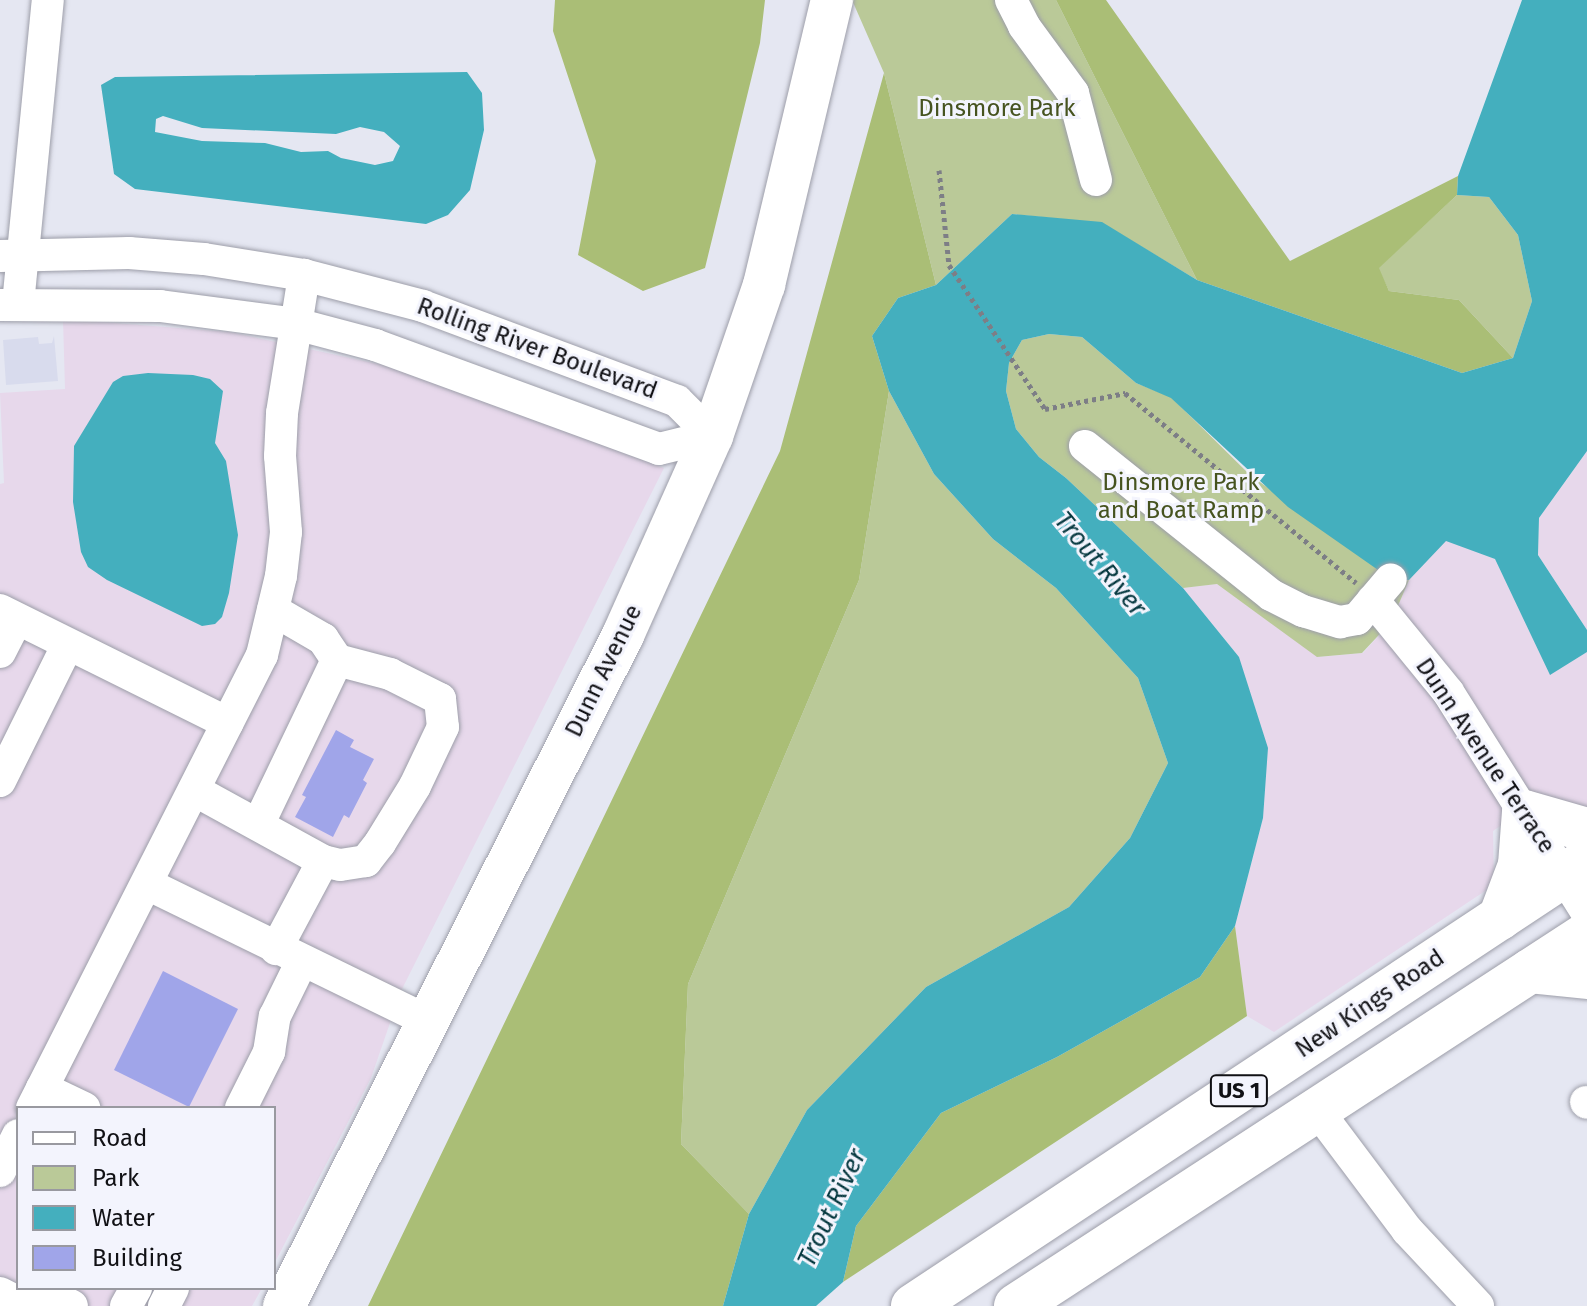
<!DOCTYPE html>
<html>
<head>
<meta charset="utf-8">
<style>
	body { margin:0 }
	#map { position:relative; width:1587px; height:1306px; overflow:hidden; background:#e5e7f2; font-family:"Fira Sans",sans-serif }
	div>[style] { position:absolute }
	.commercial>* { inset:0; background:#e7d8eb }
	.built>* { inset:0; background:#d8dbed }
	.green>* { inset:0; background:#bac998 }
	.forest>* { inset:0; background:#aabe76 }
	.water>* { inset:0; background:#44afbe }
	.building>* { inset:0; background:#a0a5e9 }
	.path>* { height:5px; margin-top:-2.5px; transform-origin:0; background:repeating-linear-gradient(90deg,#7d7e86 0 4px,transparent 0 8px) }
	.roads { filter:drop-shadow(0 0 2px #9d9ea9) drop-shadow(0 0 2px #9d9ea9) }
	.minor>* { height:32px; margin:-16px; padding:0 16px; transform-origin:16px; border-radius:16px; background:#fff }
	.major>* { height:42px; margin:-21px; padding:0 21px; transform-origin:21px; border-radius:21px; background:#fff }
	.highway>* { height:44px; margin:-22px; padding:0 22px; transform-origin:22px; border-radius:22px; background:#fff }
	span { translate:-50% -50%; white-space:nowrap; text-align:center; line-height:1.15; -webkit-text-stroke:6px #f3f4fd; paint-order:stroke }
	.shield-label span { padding:2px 6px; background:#f3f4fd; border:2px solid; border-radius:6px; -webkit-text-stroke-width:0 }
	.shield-label { font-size:22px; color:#111115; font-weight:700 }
	.park-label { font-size:24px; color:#46531f }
	.street-label { font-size:24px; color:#111115 }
	.water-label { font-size:26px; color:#063940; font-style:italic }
	.legend { position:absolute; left:16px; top:1106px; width:260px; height:184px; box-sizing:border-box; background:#f3f4fd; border:2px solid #9999a0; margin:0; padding:10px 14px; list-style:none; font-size:24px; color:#111115 }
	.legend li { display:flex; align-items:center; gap:16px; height:40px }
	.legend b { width:40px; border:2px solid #9999a0 }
</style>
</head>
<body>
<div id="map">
	<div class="commercial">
		<i style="clip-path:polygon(63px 319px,230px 332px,383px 365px,664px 468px,401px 991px,371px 1078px,274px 1264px,274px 1108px,18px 1108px,18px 1288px,262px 1288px,252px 1306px,0 1306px,0 484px,4px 483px,0 393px,65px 389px)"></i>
		<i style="clip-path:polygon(1587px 451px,1587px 630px,1538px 555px,1539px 518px)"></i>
		<i style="clip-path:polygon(1446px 540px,1495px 559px,1550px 674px,1587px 652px,1587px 810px,1543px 796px,1493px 831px,1494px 885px,1274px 1032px,1247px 1016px,1235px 926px,1263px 818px,1239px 657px,1183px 588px,1217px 584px,1318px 657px,1363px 653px,1391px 622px,1409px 580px)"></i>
	</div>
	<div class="built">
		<i style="clip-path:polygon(54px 336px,58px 381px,6px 385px,3px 340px,38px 337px,39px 344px,52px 343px)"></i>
	</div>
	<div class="green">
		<i style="clip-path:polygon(852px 0,1056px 0,1197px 280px,1102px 223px,1012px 214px,936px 285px,884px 73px)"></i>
		<i style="clip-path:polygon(1457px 195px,1489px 197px,1518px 235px,1532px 301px,1513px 358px,1459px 300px,1389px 291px,1378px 268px)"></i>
		<i style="clip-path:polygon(1049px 334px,1082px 337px,1136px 383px,1171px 397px,1250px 475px,1400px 582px,1409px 580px,1391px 622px,1362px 653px,1317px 657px,1217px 584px,1183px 588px,1066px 478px,1039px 457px,1016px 429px,1006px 391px,1009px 363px,1022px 340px)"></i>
		<i style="clip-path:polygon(889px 391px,934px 474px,993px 539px,1056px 588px,1138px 678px,1168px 763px,1130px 838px,1069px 907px,926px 987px,807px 1110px,749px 1214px,681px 1144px,688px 984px,859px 580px)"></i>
	</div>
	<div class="forest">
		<i style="clip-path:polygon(555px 0,765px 0,760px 43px,705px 268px,643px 291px,578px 255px,596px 161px,553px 31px)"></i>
		<i style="clip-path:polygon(1056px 0,1106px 0,1290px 261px,1458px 176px,1457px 195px,1379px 268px,1389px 291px,1459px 300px,1513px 358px,1462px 373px,1197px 280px)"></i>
		<i style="clip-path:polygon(884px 73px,936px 285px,898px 298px,872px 336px,889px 391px,859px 580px,688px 984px,681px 1144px,749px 1214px,723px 1306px,368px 1306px,780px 451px)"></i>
		<i style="clip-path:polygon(1235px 926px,1247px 1016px,843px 1282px,856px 1226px,941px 1113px,1057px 1057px,1200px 977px)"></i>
	</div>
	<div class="water">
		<i style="clip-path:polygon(1522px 0,1587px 0,1587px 451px,1539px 518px,1538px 555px,1587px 630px,1587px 652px,1550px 675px,1495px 559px,1446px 541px,1409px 580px,1391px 579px,1288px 507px,1171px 398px,1136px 383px,1082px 337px,1049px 334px,1022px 340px,1009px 363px,1006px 391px,1016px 429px,1039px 457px,1066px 478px,1183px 588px,1239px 657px,1268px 748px,1263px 818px,1235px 926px,1200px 977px,1057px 1057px,941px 1113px,856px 1226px,843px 1282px,816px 1306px,723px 1306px,749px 1214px,807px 1110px,926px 987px,1069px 907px,1130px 838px,1168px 763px,1138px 678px,1056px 588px,993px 539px,934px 474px,889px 391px,872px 336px,898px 298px,936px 285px,1012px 214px,1102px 222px,1197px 280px,1462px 373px,1513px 358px,1532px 301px,1518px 235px,1489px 197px,1457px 195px,1458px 176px)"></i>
		<i style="clip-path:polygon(evenodd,467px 72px,482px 93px,484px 130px,470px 190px,448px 215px,426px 224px,135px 189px,114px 174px,101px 85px,115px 77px,467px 72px,163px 116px,202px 128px,336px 134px,360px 127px,384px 132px,400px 146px,393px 161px,375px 165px,341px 158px,328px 151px,301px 152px,265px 143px,202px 141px,155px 132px,156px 119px,163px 116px)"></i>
		<i style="clip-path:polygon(148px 373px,193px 375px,210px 379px,223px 391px,215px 443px,226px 461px,238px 535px,229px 593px,222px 617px,215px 624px,202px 626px,107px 580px,88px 567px,81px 552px,73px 502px,74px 446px,113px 382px,123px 376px)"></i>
	</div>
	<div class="building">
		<i style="clip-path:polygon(336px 730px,354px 740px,350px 747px,374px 759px,363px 780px,367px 783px,349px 818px,344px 815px,333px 837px,295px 817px,306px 797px,302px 795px)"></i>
		<i style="clip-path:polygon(163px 971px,238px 1009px,189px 1107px,114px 1070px)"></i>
	</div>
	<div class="path">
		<i style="left:939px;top:170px;width:96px;rotate:84deg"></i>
		<i style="left:949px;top:265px;width:173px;rotate:56.3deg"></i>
		<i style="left:1045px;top:409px;width:82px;rotate:-11.3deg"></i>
		<i style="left:1125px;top:393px;width:299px;rotate:39.4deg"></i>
	</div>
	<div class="roads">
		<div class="minor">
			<i style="left:1011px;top:0;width:29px;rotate:63deg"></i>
			<i style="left:1024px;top:26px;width:83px;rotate:53.8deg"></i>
			<i style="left:1073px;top:93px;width:90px;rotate:75.2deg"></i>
			<i style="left:0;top:256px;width:129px;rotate:-1.3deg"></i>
			<i style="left:129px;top:253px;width:75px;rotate:4.6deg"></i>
			<i style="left:204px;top:259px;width:101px;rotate:9.1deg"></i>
			<i style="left:304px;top:275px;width:123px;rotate:14.6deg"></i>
			<i style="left:423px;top:306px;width:271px;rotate:20.5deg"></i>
			<i style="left:677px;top:401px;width:49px;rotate:45deg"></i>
			<i style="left:18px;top:304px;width:305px;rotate:-84.4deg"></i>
			<i style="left:0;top:305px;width:160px;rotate:0.4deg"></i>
			<i style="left:160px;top:306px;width:137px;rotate:7.5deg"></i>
			<i style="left:296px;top:324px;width:82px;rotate:14.9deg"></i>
			<i style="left:375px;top:345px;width:302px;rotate:20.1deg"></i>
			<i style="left:659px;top:449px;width:55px;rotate:-13.8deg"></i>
			<i style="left:1085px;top:446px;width:238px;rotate:38.7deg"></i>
			<i style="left:1271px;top:595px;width:36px;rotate:27deg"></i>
			<i style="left:1303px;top:611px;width:39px;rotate:17deg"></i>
			<i style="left:1340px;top:622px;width:17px;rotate:-10deg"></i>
			<i style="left:1357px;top:619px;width:52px;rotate:-49.6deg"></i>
			<i style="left:1373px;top:600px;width:119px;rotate:50.8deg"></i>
			<i style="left:1448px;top:692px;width:261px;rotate:57.8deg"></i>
			<i style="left:0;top:610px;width:254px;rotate:26.4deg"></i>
			<i style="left:273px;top:610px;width:58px;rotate:30.1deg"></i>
			<i style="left:323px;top:639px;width:25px;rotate:56deg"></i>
			<i style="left:337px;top:660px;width:55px;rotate:14.8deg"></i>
			<i style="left:390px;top:674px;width:56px;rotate:26.6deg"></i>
			<i style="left:440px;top:699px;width:28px;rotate:84deg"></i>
			<i style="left:443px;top:727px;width:65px;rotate:115.4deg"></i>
			<i style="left:415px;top:786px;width:67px;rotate:121.6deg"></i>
			<i style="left:380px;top:843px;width:23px;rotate:128deg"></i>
			<i style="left:366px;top:861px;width:26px;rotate:171deg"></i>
			<i style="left:340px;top:865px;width:17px;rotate:-167deg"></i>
			<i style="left:0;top:652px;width:36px;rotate:-63deg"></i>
			<i style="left:0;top:781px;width:151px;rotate:-63.6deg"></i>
			<i style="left:194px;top:790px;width:147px;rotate:28.8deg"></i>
			<i style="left:323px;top:861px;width:100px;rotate:118.1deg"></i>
			<i style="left:259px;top:823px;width:181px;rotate:-64.4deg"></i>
			<i style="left:147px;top:884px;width:315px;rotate:26deg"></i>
			<i style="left:42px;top:1088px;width:47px;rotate:25.5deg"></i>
			<i style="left:1586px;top:1102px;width:1px;rotate:45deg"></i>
			<i style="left:32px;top:1108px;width:508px;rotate:-63.08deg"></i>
			<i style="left:262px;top:655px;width:81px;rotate:-76.5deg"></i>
			<i style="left:281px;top:576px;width:44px;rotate:-83.5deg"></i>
			<i style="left:286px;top:532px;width:76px;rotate:-94.5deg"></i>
			<i style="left:280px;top:456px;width:43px;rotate:-87.3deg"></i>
			<i style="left:282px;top:413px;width:140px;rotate:-80.9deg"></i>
			<i style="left:241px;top:1108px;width:63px;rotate:-63.4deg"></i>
			<i style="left:269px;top:1052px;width:36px;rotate:-81deg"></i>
			<i style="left:275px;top:1016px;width:61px;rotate:-63.9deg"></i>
			<i style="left:1317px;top:1110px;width:150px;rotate:53.1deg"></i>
			<i style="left:1407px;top:1230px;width:104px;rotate:46.9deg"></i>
			<i style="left:0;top:1171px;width:40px;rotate:-63.4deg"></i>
			<i style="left:35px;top:1288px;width:41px;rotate:25.9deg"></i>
			<i style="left:0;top:1293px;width:28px;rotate:27deg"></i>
			<i style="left:126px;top:1306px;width:21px;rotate:-61deg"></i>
			<i style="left:164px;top:1306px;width:20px;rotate:-63deg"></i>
		</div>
		<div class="major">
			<i style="left:284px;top:1306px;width:752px;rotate:-63.2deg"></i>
			<i style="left:623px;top:635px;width:218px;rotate:-65.9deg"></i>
			<i style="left:712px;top:436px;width:160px;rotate:-71deg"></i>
			<i style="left:764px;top:285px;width:293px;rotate:-76.6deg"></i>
		</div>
		<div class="highway">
			<i style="left:1500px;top:918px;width:57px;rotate:-69.3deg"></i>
			<i style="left:1520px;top:865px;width:53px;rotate:-85.7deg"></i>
			<i style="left:1524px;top:812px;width:66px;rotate:15.9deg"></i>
			<i style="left:1530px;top:971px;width:57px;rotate:6deg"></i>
			<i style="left:913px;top:1306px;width:808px;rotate:-33.49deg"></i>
			<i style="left:1016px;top:1306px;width:681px;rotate:-33.08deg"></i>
		</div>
	</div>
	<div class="shield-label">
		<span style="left:1239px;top:1091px">US 1</span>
	</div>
	<div class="park-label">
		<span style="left:997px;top:109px">Dinsmore Park</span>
		<span style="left:1181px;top:497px">Dinsmore Park<br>and Boat Ramp</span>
	</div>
	<div class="street-label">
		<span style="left:537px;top:349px;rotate:20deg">Rolling River Boulevard</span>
		<span style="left:604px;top:671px;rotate:-64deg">Dunn Avenue</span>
		<span style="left:1485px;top:756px;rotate:56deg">Dunn Avenue Terrace</span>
		<span style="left:1370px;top:1004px;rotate:-34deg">New Kings Road</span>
	</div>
	<div class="water-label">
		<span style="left:1100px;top:564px;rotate:50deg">Trout River</span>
		<span style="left:832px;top:1208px;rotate:-65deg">Trout River</span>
	</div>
	<ul class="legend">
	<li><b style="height:10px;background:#fff"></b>Road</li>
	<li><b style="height:22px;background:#bac998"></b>Park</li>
	<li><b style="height:22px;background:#44afbe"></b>Water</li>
	<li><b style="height:22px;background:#a0a5e9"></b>Building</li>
	</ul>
</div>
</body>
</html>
